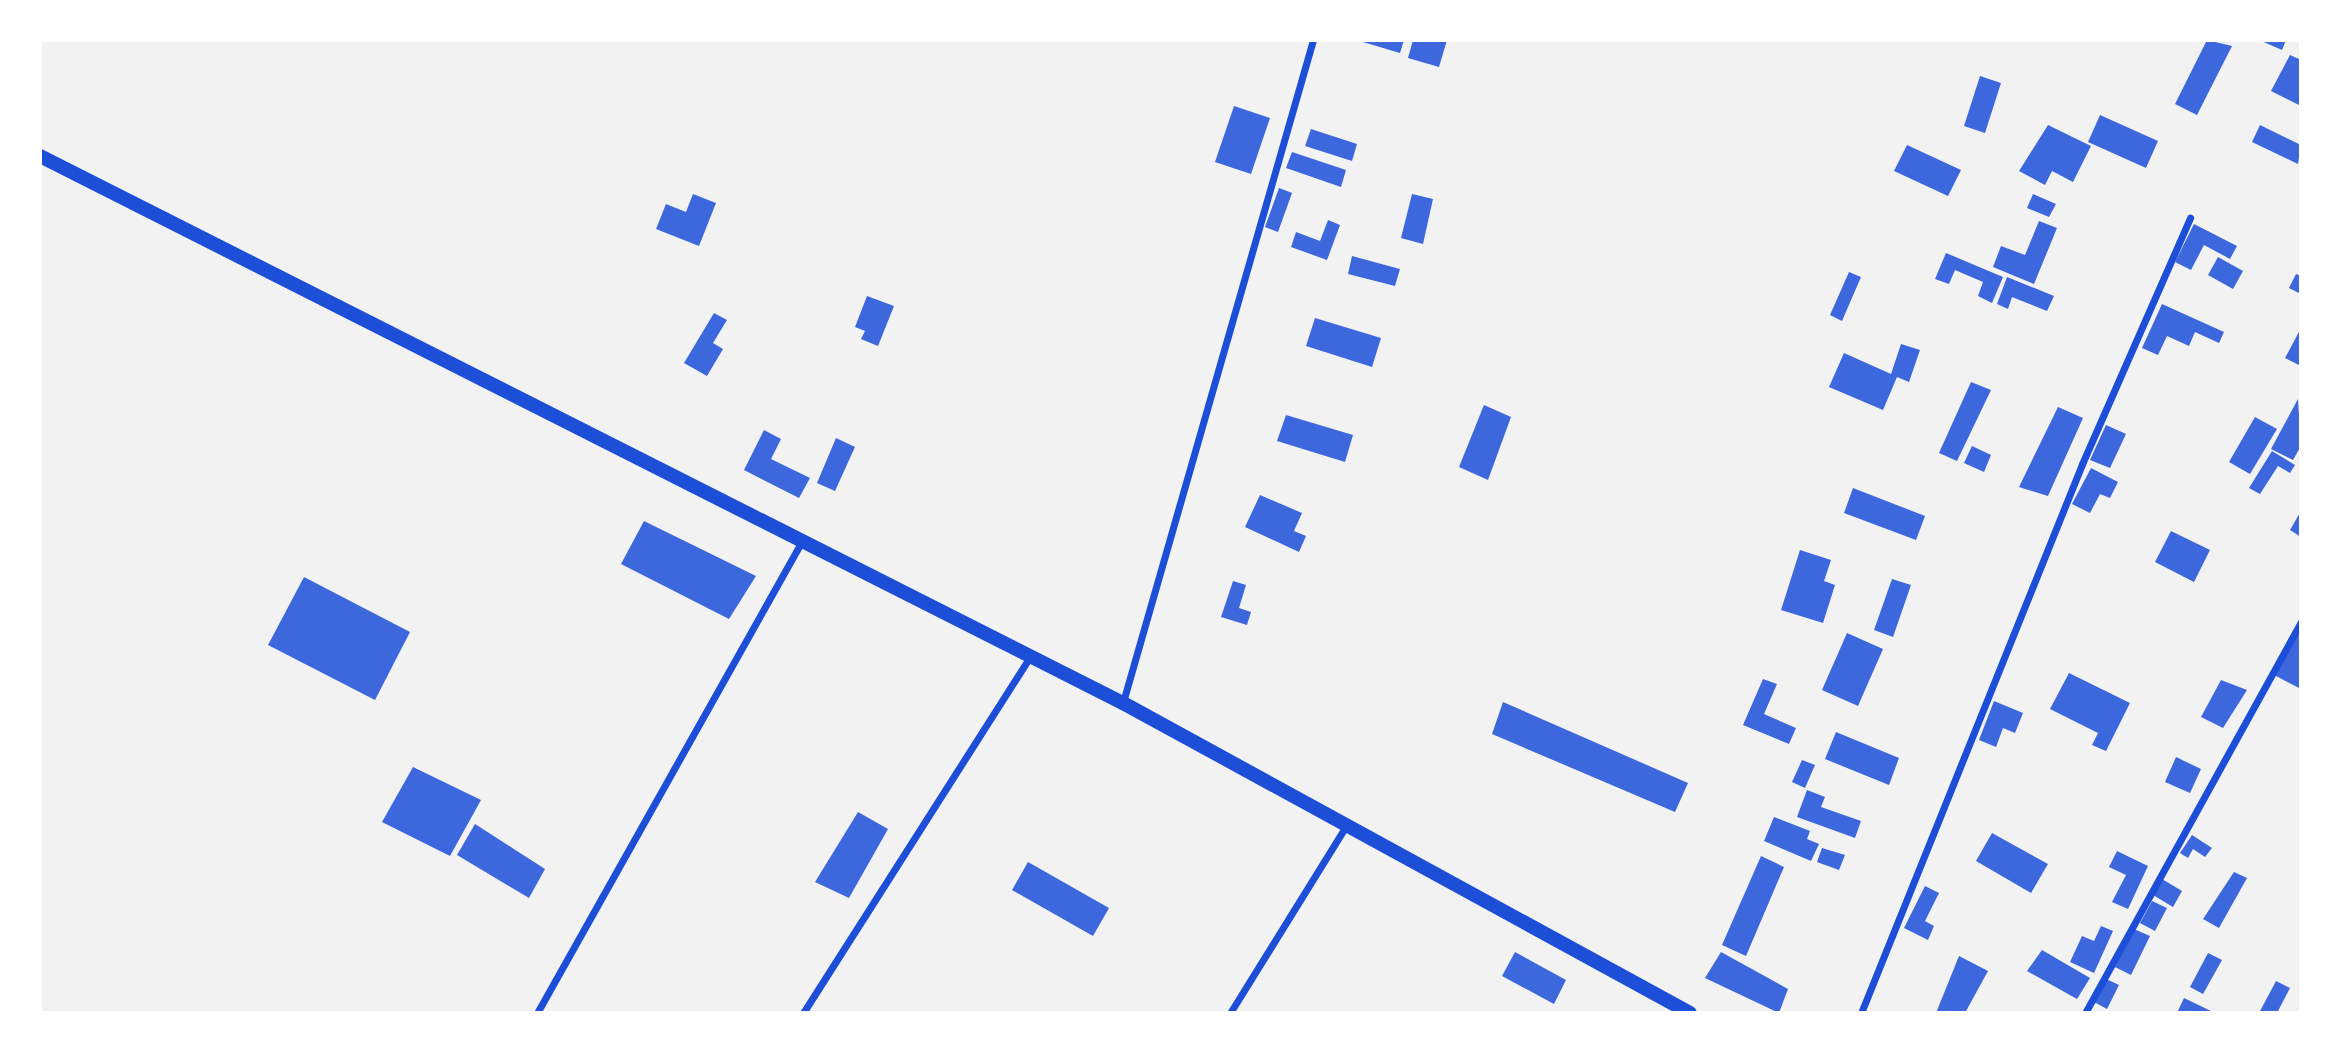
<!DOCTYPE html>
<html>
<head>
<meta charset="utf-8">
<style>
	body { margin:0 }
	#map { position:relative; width:2341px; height:1053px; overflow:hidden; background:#f2f2f2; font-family:"PT Sans Narrow",sans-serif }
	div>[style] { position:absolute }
	.building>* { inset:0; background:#3d67dc }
	.minor>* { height:7px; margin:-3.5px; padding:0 3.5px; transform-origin:3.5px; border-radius:3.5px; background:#1d4ed8 }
	.secondary>* { height:14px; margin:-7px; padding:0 7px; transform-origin:7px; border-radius:7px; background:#1d4ed8 }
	span { translate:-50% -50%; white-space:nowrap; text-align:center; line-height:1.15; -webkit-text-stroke:6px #fff; paint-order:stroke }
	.frame { position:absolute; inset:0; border:42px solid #fff; pointer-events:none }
</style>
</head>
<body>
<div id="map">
	<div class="building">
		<i style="clip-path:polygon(1356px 40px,1404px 40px,1400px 53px)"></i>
		<i style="clip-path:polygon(1413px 40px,1447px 40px,1439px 67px,1408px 58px)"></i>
		<i style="clip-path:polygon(2207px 40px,2232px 46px,2197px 115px,2175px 104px)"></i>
		<i style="clip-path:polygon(2259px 40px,2286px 40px,2282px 50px)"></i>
		<i style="clip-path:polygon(2290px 55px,2301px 60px,2301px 106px,2271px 91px)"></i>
		<i style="clip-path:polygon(1980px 76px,2001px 83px,1985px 133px,1964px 126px)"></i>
		<i style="clip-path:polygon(1234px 106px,1270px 118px,1251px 174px,1215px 162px)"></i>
		<i style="clip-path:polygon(2100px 115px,2158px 141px,2146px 168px,2088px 142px)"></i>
		<i style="clip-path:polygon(2048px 125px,2091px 146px,2073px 182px,2052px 171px,2045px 185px,2019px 171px)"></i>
		<i style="clip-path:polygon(2260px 125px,2301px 145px,2298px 164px,2252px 142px)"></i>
		<i style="clip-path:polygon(1311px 129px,1357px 144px,1352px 161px,1305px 146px)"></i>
		<i style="clip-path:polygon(1907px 145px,1961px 170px,1948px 196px,1894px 171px)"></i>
		<i style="clip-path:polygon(1292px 152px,1346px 170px,1341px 187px,1286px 168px)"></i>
		<i style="clip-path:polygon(1279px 188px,1292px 193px,1278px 232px,1265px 227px)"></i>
		<i style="clip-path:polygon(693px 194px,716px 203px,699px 246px,656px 229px,666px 204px,686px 212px)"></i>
		<i style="clip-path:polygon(1412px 194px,1433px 199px,1423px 244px,1401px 238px)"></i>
		<i style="clip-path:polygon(2033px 194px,2056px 204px,2049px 217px,2027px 208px)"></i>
		<i style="clip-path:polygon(1328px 220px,1340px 225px,1327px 260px,1291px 247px,1296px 232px,1320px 241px)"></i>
		<i style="clip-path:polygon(2039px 221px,2057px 228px,2034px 284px,1993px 267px,2001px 246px,2025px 255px)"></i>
		<i style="clip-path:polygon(2194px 224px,2237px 246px,2230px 259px,2204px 245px,2191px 270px,2175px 262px)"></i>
		<i style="clip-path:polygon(1946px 253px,2003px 277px,1992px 303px,1978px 296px,1983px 282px,1955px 270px,1949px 284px,1935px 279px)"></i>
		<i style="clip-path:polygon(1352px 256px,1400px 269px,1395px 286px,1348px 274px)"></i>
		<i style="clip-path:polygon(2218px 257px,2243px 271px,2233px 289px,2208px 275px)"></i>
		<i style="clip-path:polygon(1849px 272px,1861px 277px,1842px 321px,1830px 315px)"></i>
		<i style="clip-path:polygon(2296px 274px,2301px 276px,2301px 294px,2289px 288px)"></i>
		<i style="clip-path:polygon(2007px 277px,2054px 296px,2047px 311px,2012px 297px,2008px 309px,1997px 304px)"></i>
		<i style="clip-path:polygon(867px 296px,894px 306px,878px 346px,861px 339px,865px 331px,855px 327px)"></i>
		<i style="clip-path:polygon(2162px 304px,2224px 332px,2219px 343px,2195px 332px,2189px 346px,2167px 336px,2158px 355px,2142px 348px)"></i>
		<i style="clip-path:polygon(714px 313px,727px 320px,713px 343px,723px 349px,707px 376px,684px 363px)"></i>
		<i style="clip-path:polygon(1315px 318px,1381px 338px,1372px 367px,1306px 346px)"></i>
		<i style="clip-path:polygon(2301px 328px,2301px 366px,2285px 358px)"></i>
		<i style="clip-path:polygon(1901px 344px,1920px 350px,1909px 382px,1897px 377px,1883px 410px,1829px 387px,1844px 353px,1891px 374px)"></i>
		<i style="clip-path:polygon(1971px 382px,1991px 390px,1957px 461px,1939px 453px)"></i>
		<i style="clip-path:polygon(2298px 399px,2301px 446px,2293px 460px,2271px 449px)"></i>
		<i style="clip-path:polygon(1484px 405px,1511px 417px,1488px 480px,1459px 467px)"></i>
		<i style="clip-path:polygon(2058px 407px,2083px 418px,2048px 496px,2019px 487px)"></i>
		<i style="clip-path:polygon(1286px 415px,1353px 435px,1345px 462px,1277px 441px)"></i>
		<i style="clip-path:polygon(2255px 417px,2277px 429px,2250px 474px,2229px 462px)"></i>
		<i style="clip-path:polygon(2106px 425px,2126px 434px,2110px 468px,2090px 460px)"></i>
		<i style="clip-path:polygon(764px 430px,781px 439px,771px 459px,810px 478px,799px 498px,744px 470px)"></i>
		<i style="clip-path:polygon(836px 438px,855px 447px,835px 491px,817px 483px)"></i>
		<i style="clip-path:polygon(1972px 446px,1991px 455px,1984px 472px,1964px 463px)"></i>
		<i style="clip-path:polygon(2272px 451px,2295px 465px,2290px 473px,2278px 466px,2260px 494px,2249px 488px)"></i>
		<i style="clip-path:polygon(2091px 468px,2118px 482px,2110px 498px,2100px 494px,2090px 513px,2072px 504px)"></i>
		<i style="clip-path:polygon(1853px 488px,1925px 516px,1916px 540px,1844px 513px)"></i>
		<i style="clip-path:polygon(1260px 495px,1302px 513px,1294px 531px,1306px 536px,1299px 552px,1245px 527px)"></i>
		<i style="clip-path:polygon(2301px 511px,2301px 537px,2290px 530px)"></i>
		<i style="clip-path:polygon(644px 521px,756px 576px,729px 619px,621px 564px)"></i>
		<i style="clip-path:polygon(2171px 531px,2210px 550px,2194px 582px,2155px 562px)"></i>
		<i style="clip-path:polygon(1800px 550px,1831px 560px,1824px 581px,1835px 585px,1823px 623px,1781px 610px)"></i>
		<i style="clip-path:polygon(304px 577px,410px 632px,375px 700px,268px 645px)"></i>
		<i style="clip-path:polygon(1892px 579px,1911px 585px,1893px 637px,1874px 630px)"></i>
		<i style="clip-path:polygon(1233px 581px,1246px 585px,1239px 608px,1251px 612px,1247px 625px,1221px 617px)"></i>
		<i style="clip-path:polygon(1847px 633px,1883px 649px,1858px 706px,1822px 690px)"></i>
		<i style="clip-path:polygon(2298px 633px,2301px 635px,2301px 689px,2274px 675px)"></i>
		<i style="clip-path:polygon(2069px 673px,2130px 703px,2106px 751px,2092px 745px,2098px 733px,2050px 709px)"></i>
		<i style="clip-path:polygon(1763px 679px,1777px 684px,1764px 714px,1796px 728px,1789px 744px,1743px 725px)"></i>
		<i style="clip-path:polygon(2221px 680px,2247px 690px,2223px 728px,2201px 717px)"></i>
		<i style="clip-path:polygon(1994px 701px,2023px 713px,2015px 733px,2003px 728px,1996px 747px,1979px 740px)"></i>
		<i style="clip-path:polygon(1503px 702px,1688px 783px,1675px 812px,1492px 734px)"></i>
		<i style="clip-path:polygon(1836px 732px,1899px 758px,1889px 785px,1825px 759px)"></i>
		<i style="clip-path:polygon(2176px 757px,2201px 769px,2190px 793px,2165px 782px)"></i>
		<i style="clip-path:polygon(1802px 760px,1815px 765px,1805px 788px,1792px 782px)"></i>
		<i style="clip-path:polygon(413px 767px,481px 800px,450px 856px,382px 822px)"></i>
		<i style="clip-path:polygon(1807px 790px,1825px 797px,1821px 807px,1861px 821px,1855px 838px,1797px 817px)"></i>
		<i style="clip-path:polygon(858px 812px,888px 829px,849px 898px,815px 882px)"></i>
		<i style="clip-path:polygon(1774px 817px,1810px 831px,1807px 839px,1819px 844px,1811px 861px,1764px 841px)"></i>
		<i style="clip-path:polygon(475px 824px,545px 869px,529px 898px,457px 855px)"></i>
		<i style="clip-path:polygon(1992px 833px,2048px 864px,2031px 893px,1976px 861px)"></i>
		<i style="clip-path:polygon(2192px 835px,2212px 848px,2205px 857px,2193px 849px,2188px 858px,2180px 853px)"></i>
		<i style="clip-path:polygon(1822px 848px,1845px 855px,1839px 870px,1817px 862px)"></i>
		<i style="clip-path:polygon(2117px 851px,2148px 866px,2128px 909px,2112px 902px,2126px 875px,2109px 867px)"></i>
		<i style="clip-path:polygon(1761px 856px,1784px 867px,1746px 956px,1722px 945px)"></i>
		<i style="clip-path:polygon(1028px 862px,1109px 908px,1093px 936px,1012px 890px)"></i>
		<i style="clip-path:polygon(2234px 872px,2247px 878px,2219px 928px,2203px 919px)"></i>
		<i style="clip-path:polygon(2162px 879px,2182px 891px,2173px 907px,2153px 895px)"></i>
		<i style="clip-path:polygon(1925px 886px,1939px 893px,1925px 921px,1934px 926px,1928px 940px,1904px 928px)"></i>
		<i style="clip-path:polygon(2152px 901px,2167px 908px,2155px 931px,2140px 923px)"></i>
		<i style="clip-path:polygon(2101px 926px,2113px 931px,2094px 973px,2070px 962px,2082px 936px,2094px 941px)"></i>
		<i style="clip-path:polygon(2134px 929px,2150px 936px,2131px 975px,2115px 967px)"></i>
		<i style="clip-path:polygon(2042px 950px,2090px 978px,2077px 999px,2027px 971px)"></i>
		<i style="clip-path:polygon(1515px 952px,1566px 980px,1554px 1004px,1502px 976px)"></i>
		<i style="clip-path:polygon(1721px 952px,1788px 989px,1779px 1013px,1705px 978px)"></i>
		<i style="clip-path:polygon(2208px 953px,2222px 960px,2203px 994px,2190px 987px)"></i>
		<i style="clip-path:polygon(1959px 956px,1988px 971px,1965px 1013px,1936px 1013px)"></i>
		<i style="clip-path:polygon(2106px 979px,2119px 985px,2107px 1009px,2094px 1002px)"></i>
		<i style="clip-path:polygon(2276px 981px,2290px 988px,2277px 1013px,2259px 1013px)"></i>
		<i style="clip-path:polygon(2184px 998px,2215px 1013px,2177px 1013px)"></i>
	</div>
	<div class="minor">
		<i style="left:1123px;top:702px;width:689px;rotate:-73.99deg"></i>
		<i style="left:537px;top:1013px;width:541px;rotate:-60.69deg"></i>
		<i style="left:803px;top:1013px;width:423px;rotate:-57.5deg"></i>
		<i style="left:1230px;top:1013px;width:222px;rotate:-58.2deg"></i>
		<i style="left:1861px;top:1013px;width:592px;rotate:-68.07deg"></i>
		<i style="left:2082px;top:464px;width:269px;rotate:-66.3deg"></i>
		<i style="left:2085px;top:1013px;width:447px;rotate:-61.1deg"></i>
	</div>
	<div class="secondary">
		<i style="left:40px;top:156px;width:1213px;rotate:26.8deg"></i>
		<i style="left:1123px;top:703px;width:646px;rotate:28.67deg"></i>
	</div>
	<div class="frame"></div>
</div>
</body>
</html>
